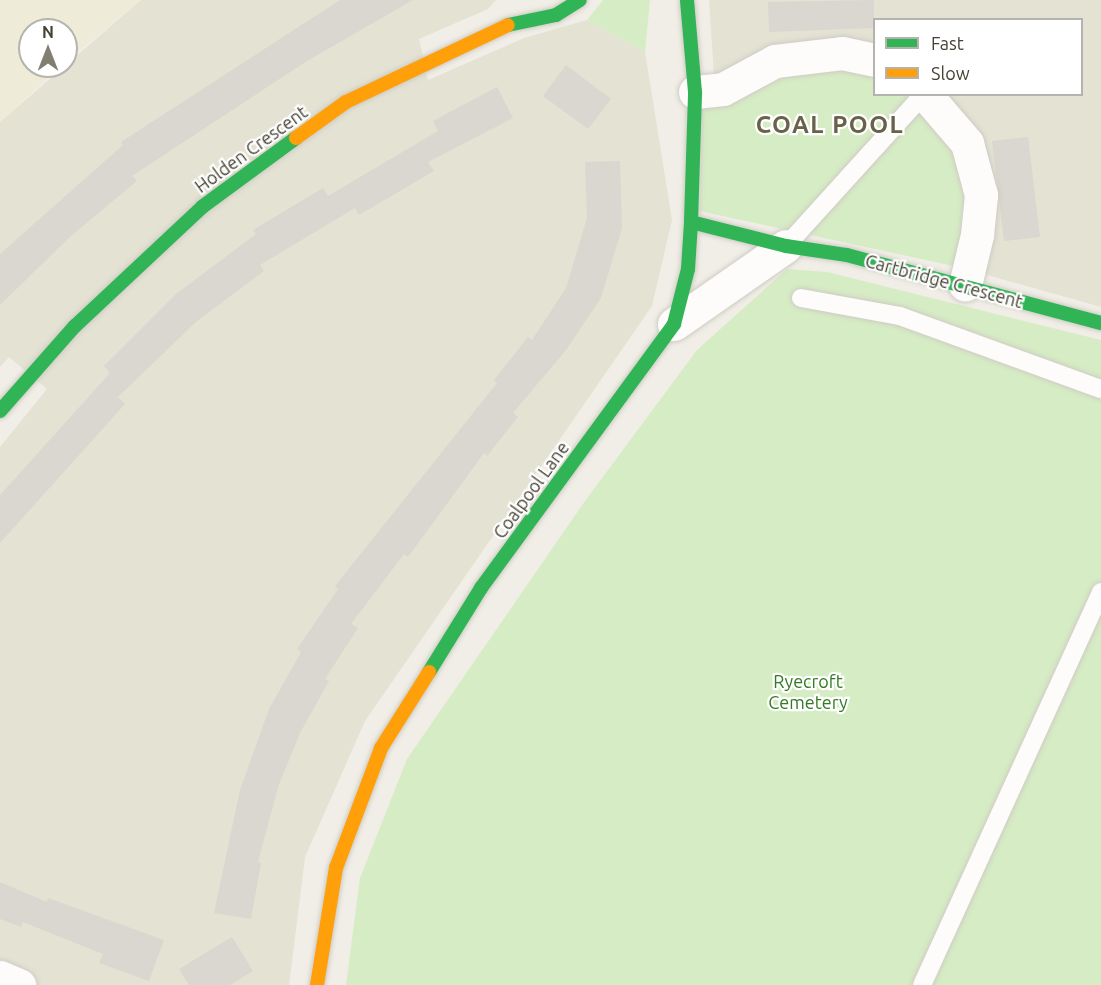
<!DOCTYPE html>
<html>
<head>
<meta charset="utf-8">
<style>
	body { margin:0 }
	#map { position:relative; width:1101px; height:985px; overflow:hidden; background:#f0eee6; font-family:Ubuntu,sans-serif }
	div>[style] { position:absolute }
	.residential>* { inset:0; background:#e4e2d3 }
	.education>* { inset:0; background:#eeecd8 }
	.green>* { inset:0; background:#d6ecc4 }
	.building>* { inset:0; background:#d9d7cf }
	.roads { filter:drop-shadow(0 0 2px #ceccc4) drop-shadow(0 0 2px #ceccc4) }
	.lane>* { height:18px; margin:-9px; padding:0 9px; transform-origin:9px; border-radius:9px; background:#fdfcfb }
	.street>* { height:33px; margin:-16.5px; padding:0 16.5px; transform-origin:16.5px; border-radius:16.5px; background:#fdfcfb }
	.fast>* { height:14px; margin:-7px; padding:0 7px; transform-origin:7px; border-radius:7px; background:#30b455 }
	.slow>* { height:14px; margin:-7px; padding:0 7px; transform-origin:7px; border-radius:7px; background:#ff9f0a }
	span { translate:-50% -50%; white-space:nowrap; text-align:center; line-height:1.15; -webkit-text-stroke:4.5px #fff; paint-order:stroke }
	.street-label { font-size:18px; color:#454233 }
	.park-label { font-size:18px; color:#337a23 }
	.district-label { font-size:24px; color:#69624a; font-weight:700; letter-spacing:1.5px }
	.legend { position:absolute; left:873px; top:18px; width:210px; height:78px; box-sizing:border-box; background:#fff; border:2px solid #b5b3ad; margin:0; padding:8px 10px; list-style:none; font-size:18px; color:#454233 }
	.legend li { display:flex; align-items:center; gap:12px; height:30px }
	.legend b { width:30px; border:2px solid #b5b3ad }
	.north { position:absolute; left:18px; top:18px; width:60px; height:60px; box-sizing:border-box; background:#fff; border:2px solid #b5b3ad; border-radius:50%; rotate:0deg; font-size:16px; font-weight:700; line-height:24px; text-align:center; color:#454233 }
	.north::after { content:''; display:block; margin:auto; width:21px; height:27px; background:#817e72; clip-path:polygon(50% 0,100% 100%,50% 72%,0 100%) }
</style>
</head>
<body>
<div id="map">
	<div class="residential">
		<i style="clip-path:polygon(141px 0,496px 0,488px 9px,419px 39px,428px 80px,524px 38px,587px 20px,645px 52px,672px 220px,652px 306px,365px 721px,305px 857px,289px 985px,0 985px,0 447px,47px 389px,9px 357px,0 367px,0 122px)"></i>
		<i style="clip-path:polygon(709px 0,1101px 0,1101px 307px,980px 273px,939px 95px,1082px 94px,1082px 20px,874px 20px,874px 46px,774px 51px,714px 75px)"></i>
	</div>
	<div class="education">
		<i style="clip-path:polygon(0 0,141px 0,66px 62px,66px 30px,30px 30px,30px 66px,61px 66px,0 122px)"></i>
	</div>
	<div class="green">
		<i style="clip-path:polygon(603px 0,650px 0,645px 52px,587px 20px)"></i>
		<i style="clip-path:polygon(841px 62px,874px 70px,874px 94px,905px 95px,959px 147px,972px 196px,958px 267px,700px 211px,702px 103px,779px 69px)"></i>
		<i style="clip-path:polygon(787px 269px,827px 272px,1101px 340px,1101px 985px,346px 985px,360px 878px,407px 759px,585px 501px,697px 350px)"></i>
	</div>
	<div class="building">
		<i style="clip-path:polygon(340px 0,413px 0,307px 61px,132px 176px,137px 181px,72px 235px,0 305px,0 254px,123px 145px,121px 142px)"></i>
		<i style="clip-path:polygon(874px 0,874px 28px,769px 32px,768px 2px)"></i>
		<i style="clip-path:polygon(566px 65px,611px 99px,588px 129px,543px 96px)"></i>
		<i style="clip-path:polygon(497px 87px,513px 118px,428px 162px,434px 171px,359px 215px,355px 208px,260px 265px,264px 271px,197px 321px,118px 397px,125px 404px,0 543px,0 495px,110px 373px,104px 366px,176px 294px,256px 234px,253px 230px,323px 188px,328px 196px,438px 131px,433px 121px)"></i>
		<i style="clip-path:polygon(1028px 137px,1040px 237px,1004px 241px,992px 141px)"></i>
		<i style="clip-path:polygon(620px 161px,622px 228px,601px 298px,566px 350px,513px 413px,518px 417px,487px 456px,484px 453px,408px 557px,404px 554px,351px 624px,358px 628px,325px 679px,329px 681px,300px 733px,278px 787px,258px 862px,261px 863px,251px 919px,214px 913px,240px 790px,269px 709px,301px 652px,297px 649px,338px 589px,335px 586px,497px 383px,494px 380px,528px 337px,532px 340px,566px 288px,587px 218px,585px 162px)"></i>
		<i style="clip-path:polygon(0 882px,47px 902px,48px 898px,164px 940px,149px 981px,99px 963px,103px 954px,23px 922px,21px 927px,0 919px)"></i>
		<i style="clip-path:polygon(232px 937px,253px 971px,230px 985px,189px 985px,179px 969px)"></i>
	</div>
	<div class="roads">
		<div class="lane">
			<i style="left:786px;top:246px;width:205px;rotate:-47.8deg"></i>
			<i style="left:801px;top:298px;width:101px;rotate:10.3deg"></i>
			<i style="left:900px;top:316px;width:214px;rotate:20deg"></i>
			<i style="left:922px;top:985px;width:432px;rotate:-65.5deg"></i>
		</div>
		<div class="street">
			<i style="left:695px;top:92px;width:28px;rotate:-6deg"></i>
			<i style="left:723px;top:89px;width:59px;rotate:-28.3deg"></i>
			<i style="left:775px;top:61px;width:67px;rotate:-6.8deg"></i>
			<i style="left:842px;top:53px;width:33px;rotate:12deg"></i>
			<i style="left:925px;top:94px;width:65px;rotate:49.4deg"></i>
			<i style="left:967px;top:143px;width:54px;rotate:74.9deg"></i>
			<i style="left:981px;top:195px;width:40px;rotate:95.7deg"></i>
			<i style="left:977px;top:235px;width:51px;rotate:103.5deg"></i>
			<i style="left:674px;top:324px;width:136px;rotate:-34.9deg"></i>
			<i style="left:0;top:977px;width:21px;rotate:23deg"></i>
		</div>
		<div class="fast">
			<i style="left:508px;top:25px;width:49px;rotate:-11.8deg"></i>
			<i style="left:556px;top:15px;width:28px;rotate:-32deg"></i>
			<i style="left:691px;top:222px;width:98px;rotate:14.2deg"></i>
			<i style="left:786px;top:246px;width:62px;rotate:8.4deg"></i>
			<i style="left:847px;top:255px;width:263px;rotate:15deg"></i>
			<i style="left:0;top:411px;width:113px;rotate:-48.6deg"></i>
			<i style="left:75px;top:326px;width:174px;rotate:-43.1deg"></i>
			<i style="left:202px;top:207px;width:117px;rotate:-36.3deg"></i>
			<i style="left:429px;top:672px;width:99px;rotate:-58.2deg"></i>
			<i style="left:481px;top:588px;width:327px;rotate:-53.8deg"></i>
			<i style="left:674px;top:324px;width:57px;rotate:-75.7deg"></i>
			<i style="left:688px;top:269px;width:47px;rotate:-86.3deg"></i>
			<i style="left:691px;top:222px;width:130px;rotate:-88.2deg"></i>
			<i style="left:695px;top:92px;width:92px;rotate:-95deg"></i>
		</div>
		<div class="slow">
			<i style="left:296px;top:138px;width:62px;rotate:-35.8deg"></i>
			<i style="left:346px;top:102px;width:179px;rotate:-25.4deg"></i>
			<i style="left:317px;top:985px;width:119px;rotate:-80.8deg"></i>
			<i style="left:336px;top:868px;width:128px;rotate:-69.4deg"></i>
			<i style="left:381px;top:748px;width:90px;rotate:-57.7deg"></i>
		</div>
	</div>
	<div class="street-label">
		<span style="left:251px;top:149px;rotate:-36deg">Holden Crescent</span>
		<span style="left:944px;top:281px;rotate:15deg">Cartbridge Crescent</span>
		<span style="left:531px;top:490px;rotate:-54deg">Coalpool Lane</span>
	</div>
	<div class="park-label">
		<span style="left:808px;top:692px">Ryecroft<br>Cemetery</span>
	</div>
	<div class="district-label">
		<span style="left:830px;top:125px">COAL POOL</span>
	</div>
	<ul class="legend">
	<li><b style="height:8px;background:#30b455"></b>Fast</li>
	<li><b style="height:8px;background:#ff9f0a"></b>Slow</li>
	</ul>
	<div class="north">N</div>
</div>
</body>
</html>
